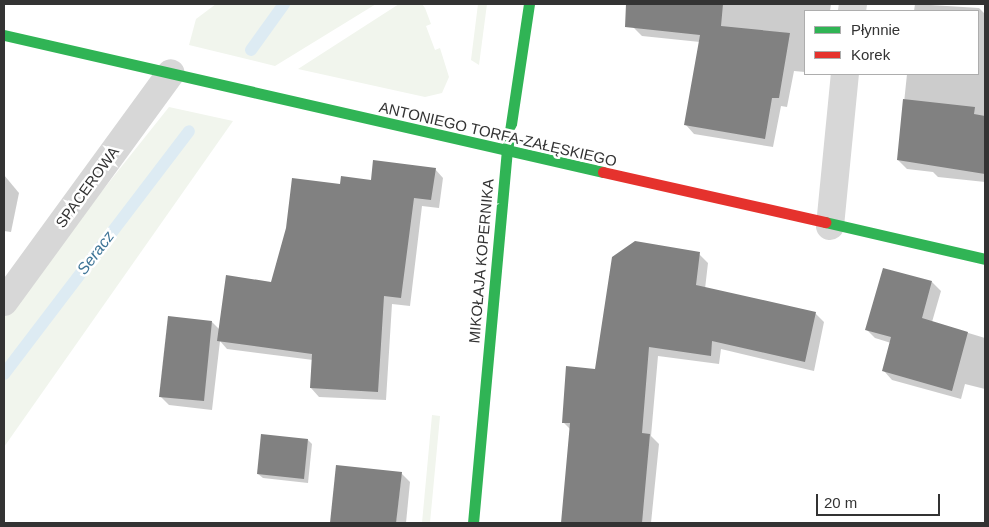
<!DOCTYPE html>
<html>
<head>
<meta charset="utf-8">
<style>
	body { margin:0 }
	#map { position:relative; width:989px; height:527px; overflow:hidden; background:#fff; font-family:Helvetica,sans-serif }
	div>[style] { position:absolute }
	.green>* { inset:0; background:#f1f5ed }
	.shadow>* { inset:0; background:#0003 }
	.stream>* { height:12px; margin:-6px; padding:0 6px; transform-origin:6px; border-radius:6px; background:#ddebf3 }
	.building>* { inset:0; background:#818181 }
	.street>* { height:28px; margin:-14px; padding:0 14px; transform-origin:14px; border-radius:14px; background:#d7d7d7 }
	.fast>* { height:11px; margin:-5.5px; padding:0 5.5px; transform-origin:5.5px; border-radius:5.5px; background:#30b455 }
	.jam>* { height:11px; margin:-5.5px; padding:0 5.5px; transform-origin:5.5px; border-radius:5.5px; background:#e5322d }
	span { translate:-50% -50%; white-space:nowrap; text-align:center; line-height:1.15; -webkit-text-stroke:5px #fff; paint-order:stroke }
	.street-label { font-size:15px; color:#333 }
	.water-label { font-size:16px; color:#3f7597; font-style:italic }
	.frame { position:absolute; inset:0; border:5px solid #333; pointer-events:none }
	.legend { position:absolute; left:804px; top:10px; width:175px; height:65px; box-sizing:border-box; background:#fff; border:1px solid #adadad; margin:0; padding:6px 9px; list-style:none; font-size:15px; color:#333 }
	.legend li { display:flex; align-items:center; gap:10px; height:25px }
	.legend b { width:25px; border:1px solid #adadad }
	.scale { position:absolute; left:816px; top:494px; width:124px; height:22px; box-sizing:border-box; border:2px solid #333; border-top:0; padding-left:6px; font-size:15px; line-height:18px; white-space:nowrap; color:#333; -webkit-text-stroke:4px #fff; paint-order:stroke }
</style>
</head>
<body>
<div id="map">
	<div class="green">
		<i style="clip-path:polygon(216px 4px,376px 4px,275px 66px,189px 45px,196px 19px)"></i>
		<i style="clip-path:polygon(399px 4px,422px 4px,425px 8px,431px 24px,426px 26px,435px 50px,440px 48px,449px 77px,442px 93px,425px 97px,298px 69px)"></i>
		<i style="clip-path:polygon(478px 4px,487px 4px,479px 65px,471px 60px)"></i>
		<i style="clip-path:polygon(169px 107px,233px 121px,4px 447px,4px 314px)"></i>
		<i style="clip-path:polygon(432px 415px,440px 416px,430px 523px,422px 523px)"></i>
	</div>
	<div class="shadow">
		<i style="clip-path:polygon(635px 4px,831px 4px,830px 11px,805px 11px,805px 72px,794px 71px,787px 107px,781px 106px,773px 147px,694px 134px,686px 125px,700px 42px,642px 36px,633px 27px)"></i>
		<i style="clip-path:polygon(915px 4px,979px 8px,985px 14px,985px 182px,938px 177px,933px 172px,907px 169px,898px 160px,907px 74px,978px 74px,978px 11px,914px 11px)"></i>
		<i style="clip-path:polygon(435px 169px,443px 178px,439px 208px,422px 206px,410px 306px,392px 304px,386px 400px,319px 397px,311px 388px,313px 360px,227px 349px,220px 341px,212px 410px,169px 405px,160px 396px,212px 322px,220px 330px,272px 283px,341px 185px)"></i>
		<i style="clip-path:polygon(4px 175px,19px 193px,11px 232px,4px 231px)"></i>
		<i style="clip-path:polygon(699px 254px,708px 263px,705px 289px,815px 313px,824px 322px,814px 371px,721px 349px,719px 364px,658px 356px,651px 436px,659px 444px,651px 523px,563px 523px,571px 430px,563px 422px,596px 370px)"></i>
		<i style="clip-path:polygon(932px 282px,941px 291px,932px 322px,985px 338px,985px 389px,965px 384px,961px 399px,892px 380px,884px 371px,891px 343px,875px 338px,866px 329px)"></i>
		<i style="clip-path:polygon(308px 440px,312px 444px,308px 483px,263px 478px,258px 474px)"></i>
		<i style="clip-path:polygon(337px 467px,401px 473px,410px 482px,406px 523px,331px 523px)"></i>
	</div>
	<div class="stream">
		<i style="left:251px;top:50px;width:57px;rotate:-54.3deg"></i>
		<i style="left:4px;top:374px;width:305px;rotate:-52.7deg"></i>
	</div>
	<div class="building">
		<i style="clip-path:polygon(626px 4px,723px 4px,721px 26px,790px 33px,779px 98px,772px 98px,765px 139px,684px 125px,700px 35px,625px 27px)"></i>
		<i style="clip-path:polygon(903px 99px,975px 107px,974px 114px,985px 116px,985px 174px,897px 160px)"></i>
		<i style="clip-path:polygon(373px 160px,436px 168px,431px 200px,414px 198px,401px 298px,384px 296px,378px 392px,310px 388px,312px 354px,217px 341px,226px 275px,271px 282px,286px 228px,292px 178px,340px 184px,341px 176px,371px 180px)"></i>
		<i style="clip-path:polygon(635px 241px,700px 252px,696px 285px,816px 312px,805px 362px,712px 341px,711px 356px,649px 347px,642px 433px,650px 434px,642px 523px,561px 523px,570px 423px,562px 423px,566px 366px,595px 369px,612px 257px)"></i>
		<i style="clip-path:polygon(883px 268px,932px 281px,922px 318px,968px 332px,952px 391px,882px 371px,891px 337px,865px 330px)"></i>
		<i style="clip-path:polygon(168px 316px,212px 321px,204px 401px,159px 397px)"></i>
		<i style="clip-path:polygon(261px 434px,308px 439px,304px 479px,257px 474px)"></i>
		<i style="clip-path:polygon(336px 465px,402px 472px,396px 523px,330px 523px)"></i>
	</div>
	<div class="street">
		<i style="left:852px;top:11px;width:7px;rotate:-82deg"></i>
		<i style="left:830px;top:226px;width:153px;rotate:-84.4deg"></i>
		<i style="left:4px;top:302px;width:283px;rotate:-53.9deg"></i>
	</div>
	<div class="fast">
		<i style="left:4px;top:35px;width:614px;rotate:12.88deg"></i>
		<i style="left:825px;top:222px;width:164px;rotate:13deg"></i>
		<i style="left:473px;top:523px;width:374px;rotate:-84.8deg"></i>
		<i style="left:507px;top:151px;width:149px;rotate:-81.5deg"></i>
	</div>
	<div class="jam">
		<i style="left:603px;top:172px;width:228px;rotate:12.7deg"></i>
	</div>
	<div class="street-label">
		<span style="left:498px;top:134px;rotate:13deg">ANTONIEGO TORFA-ZAŁĘSKIEGO</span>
		<span style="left:87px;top:187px;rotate:-54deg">SPACEROWA</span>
		<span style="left:481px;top:261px;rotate:-85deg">MIKOŁAJA KOPERNIKA</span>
	</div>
	<div class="water-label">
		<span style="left:96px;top:253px;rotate:-53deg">Seracz</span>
	</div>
	<div class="frame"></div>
	<ul class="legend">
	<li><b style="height:6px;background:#30b455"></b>Płynnie</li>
	<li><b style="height:6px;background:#e5322d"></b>Korek</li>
	</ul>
	<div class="scale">20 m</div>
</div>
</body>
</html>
